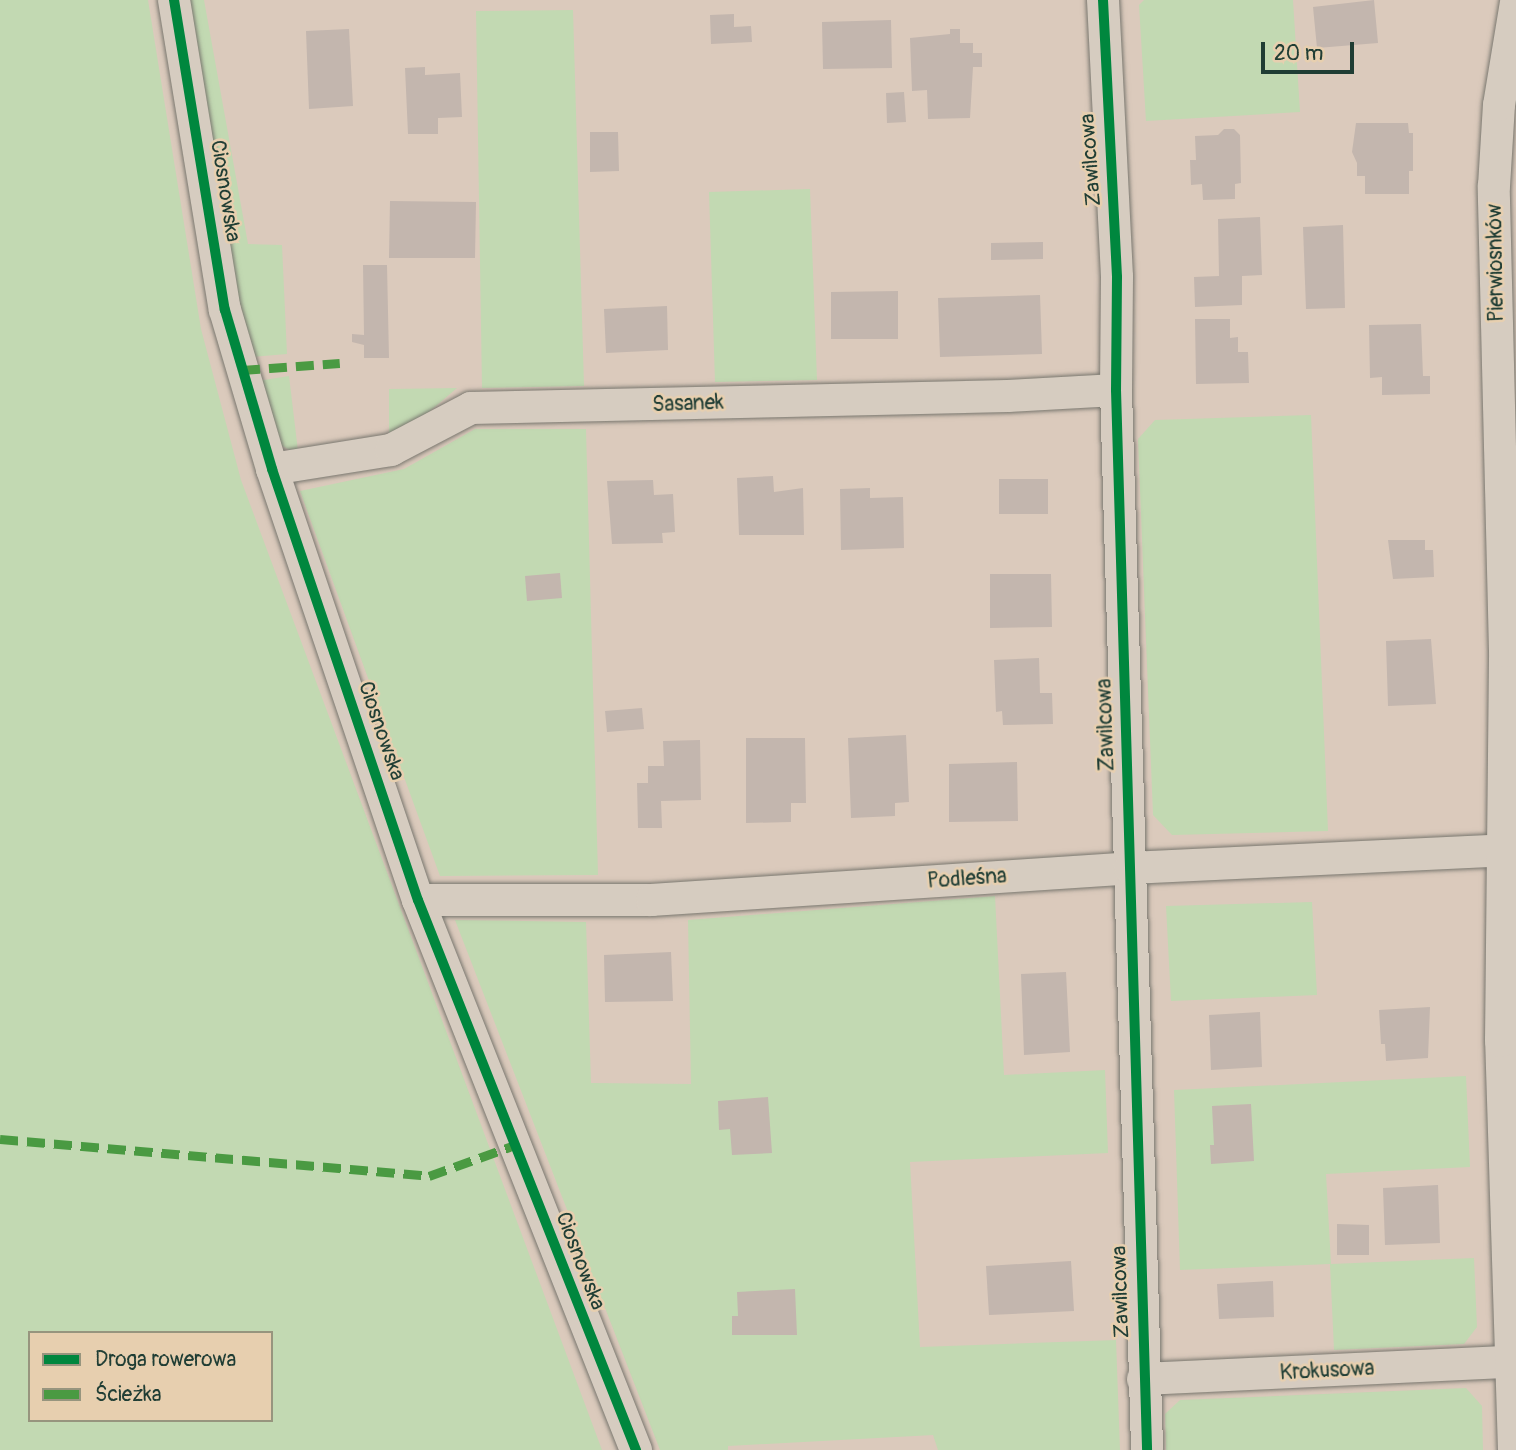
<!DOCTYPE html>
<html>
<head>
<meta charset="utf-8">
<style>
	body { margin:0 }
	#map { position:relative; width:1516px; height:1450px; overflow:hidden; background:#dbcabc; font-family:Pangolin,sans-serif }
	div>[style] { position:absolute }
	.green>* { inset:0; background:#c2d9b2 }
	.building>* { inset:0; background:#c3b6ae }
	.roads { filter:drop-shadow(0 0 2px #79776f) drop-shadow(0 0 2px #79776f) }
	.minor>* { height:32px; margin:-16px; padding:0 16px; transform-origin:16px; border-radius:16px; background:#d6ccc0 }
	.quiet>* { height:9px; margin-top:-4.5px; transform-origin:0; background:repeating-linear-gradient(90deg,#4a9a42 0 18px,transparent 0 27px) }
	.cycleway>* { height:10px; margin:-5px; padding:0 5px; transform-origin:5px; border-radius:5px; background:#00873e }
	span { translate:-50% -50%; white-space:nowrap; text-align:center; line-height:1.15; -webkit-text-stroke:5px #e7cfaf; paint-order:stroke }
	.street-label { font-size:21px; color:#1f3d34 }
	.legend { position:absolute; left:28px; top:1331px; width:245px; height:91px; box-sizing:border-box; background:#e7cfaf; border:2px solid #97957e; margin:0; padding:9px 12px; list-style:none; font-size:21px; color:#1f3d34 }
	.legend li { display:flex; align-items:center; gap:14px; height:35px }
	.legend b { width:35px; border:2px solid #97957e }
	.scale { position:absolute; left:1261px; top:42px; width:93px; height:32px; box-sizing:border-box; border:4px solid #1f3d34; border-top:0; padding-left:9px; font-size:21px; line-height:24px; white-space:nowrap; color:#1f3d34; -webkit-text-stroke:5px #e7cfaf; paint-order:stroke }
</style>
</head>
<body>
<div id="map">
	<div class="green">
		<i style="clip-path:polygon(evenodd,0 0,148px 0,201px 329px,241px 480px,602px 1450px,0 1450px,0 0,30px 1333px,271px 1333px,271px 1420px,30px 1420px,30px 1333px)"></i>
		<i style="clip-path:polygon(188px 0,204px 0,248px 244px,282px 245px,287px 354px,252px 357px,239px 307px)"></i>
		<i style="clip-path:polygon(1144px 0,1293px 0,1300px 112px,1146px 121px,1139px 5px)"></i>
		<i style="clip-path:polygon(573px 10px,584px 386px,482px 388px,476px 11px)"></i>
		<i style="clip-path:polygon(810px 189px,817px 380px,715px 382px,709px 192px)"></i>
		<i style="clip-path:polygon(289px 376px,298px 451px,389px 438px,389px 389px,457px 388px,401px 436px,383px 445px,311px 456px,295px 453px,277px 443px,258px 381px)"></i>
		<i style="clip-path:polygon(1311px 415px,1328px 831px,1172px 835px,1153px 815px,1138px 439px,1155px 420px)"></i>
		<i style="clip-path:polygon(475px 429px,586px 429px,598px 875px,440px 876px,300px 491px,404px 469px)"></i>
		<i style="clip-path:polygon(995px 896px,1004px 1075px,1105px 1070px,1108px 1153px,910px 1162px,920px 1347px,1116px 1340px,1120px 1450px,938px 1450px,933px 1435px,728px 1446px,728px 1450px,660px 1450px,455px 920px,586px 922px,591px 1083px,691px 1084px,688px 920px)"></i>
		<i style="clip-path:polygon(1312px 902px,1317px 995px,1171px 1001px,1166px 906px)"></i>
		<i style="clip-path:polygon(1466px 1076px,1470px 1167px,1326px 1174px,1331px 1264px,1474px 1258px,1477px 1327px,1464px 1344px,1334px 1350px,1330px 1264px,1180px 1270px,1174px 1090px)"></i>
		<i style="clip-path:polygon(1466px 1388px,1482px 1406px,1483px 1450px,1166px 1450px,1165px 1414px,1180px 1400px)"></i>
	</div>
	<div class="building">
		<i style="clip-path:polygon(1374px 0,1378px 43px,1317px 48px,1313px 7px)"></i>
		<i style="clip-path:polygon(734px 14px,734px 27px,751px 26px,752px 42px,711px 44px,710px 15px)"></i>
		<i style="clip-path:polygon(891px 20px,892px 68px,823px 69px,822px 22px)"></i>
		<i style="clip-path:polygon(349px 29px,353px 106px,309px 109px,306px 31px)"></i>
		<i style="clip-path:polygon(950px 29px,960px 29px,960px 43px,973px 43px,973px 53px,982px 53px,982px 67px,973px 67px,970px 118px,928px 119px,927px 90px,912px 91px,910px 38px,950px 34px)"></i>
		<i style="clip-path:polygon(425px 67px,425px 75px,460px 73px,462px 117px,438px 118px,438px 134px,408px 134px,405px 68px)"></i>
		<i style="clip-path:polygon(904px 92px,906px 122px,887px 123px,886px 93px)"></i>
		<i style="clip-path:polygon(1356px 123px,1408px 123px,1409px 133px,1413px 133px,1413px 171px,1409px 171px,1409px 194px,1365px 194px,1365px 176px,1357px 176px,1357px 163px,1352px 152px)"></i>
		<i style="clip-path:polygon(1224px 129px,1234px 129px,1240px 135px,1241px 183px,1235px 184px,1235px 199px,1203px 200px,1202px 184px,1191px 185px,1190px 160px,1196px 160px,1195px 136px,1218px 135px)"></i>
		<i style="clip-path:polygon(590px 132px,618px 132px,619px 171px,590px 172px)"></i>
		<i style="clip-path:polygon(390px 201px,476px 202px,475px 258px,389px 258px)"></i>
		<i style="clip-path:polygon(1260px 217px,1262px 275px,1242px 276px,1242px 305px,1195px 307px,1194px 277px,1219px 276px,1218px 219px)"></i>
		<i style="clip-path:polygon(1343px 225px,1345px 308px,1306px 309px,1303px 227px)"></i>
		<i style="clip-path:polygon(1043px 242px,1043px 259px,991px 260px,991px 243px)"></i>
		<i style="clip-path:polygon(363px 265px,387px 265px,389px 358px,364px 358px,364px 345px,352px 342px,352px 334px,364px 335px)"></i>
		<i style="clip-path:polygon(898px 291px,898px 339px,831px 339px,831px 292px)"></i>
		<i style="clip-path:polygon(1040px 295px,1042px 354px,940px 357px,938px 298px)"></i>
		<i style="clip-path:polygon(667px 306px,668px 350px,606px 353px,604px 309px)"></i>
		<i style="clip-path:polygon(1195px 319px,1230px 319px,1230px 338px,1238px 337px,1238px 352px,1248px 352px,1249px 383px,1196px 384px)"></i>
		<i style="clip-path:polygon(1421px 324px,1423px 376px,1430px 376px,1430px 394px,1382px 395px,1382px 377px,1370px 378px,1369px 325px)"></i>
		<i style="clip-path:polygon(773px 476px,774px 492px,803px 488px,804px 535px,739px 535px,737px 478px)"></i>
		<i style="clip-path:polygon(999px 479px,1048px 479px,1048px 514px,999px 514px)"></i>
		<i style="clip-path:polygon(653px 480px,654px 495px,673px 494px,675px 532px,662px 533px,663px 543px,612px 544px,607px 481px)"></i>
		<i style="clip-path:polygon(870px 488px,870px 498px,903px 497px,904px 548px,841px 550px,840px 489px)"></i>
		<i style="clip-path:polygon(1388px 540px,1425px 540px,1425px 550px,1433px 550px,1434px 577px,1393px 579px)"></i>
		<i style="clip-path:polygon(560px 573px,562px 598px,527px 601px,525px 576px)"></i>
		<i style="clip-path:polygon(990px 574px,1051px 574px,1052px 627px,990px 628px)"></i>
		<i style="clip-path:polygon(1431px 639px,1436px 704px,1388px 706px,1386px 641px)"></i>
		<i style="clip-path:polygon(1039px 658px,1040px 693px,1052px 693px,1053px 724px,1003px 725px,1002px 711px,996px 712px,994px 660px)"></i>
		<i style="clip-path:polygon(642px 708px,644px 729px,607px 732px,605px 711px)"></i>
		<i style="clip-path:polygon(906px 735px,909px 802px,895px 803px,895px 816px,851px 818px,848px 738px)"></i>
		<i style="clip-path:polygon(746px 738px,805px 738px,806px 803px,791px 803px,791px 822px,746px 823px)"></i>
		<i style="clip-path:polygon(700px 740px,701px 800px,661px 801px,662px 828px,638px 828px,637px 783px,648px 783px,648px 766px,664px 766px,663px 741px)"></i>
		<i style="clip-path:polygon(1017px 762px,1018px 821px,949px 822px,949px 764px)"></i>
		<i style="clip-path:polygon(671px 952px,673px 1001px,605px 1002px,604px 955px)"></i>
		<i style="clip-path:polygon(1066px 972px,1070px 1052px,1024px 1055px,1021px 974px)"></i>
		<i style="clip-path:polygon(1430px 1007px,1428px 1058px,1386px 1061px,1385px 1044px,1381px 1044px,1379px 1010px)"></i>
		<i style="clip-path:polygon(1260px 1012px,1262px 1067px,1211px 1070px,1209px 1015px)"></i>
		<i style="clip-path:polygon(768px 1097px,772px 1153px,732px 1155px,730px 1129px,719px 1130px,718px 1101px)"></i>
		<i style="clip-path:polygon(1251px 1104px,1254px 1161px,1211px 1164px,1210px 1145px,1214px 1145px,1212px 1106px)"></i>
		<i style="clip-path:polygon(1438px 1185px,1440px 1243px,1385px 1245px,1383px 1188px)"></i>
		<i style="clip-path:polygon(1337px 1224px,1369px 1225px,1369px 1255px,1337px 1255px)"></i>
		<i style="clip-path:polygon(1071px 1261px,1074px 1311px,989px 1315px,986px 1266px)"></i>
		<i style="clip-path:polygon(1273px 1281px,1274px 1317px,1219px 1319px,1217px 1284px)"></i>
		<i style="clip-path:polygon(795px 1289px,797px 1335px,732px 1335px,732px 1316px,738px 1316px,737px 1292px)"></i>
	</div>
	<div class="roads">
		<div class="minor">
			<i style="left:174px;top:0;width:314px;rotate:80.7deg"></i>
			<i style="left:225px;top:310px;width:166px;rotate:73.5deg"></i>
			<i style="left:272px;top:469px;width:455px;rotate:71.3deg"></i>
			<i style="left:418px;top:900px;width:592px;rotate:68.38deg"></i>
			<i style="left:1103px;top:0;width:277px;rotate:87.1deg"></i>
			<i style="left:1117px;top:277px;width:113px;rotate:90.5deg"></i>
			<i style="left:1116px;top:390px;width:1060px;rotate:88.32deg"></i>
			<i style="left:272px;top:469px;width:121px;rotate:-9.1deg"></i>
			<i style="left:391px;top:450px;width:90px;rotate:-27.7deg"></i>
			<i style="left:471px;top:408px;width:537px;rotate:-1.28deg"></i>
			<i style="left:1008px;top:396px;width:108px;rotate:-3.2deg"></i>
			<i style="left:418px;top:900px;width:234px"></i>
			<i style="left:652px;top:900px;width:479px;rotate:-3.8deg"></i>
			<i style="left:1130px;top:868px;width:386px;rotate:-2.7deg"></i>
			<i style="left:1143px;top:1379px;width:367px;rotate:-2.7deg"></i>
			<i style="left:1514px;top:1450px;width:409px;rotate:-91.8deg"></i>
			<i style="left:1501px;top:1041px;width:390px;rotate:-89.4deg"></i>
			<i style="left:1505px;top:651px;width:465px;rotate:-91.4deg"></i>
			<i style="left:1494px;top:186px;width:81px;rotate:-86.5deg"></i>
			<i style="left:1499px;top:105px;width:104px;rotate:-80.6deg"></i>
		</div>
	</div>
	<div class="quiet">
		<i style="left:242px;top:370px;width:98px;rotate:-4.1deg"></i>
		<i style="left:0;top:1139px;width:431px;rotate:4.9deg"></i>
		<i style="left:429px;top:1176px;width:91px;rotate:-19.8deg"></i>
	</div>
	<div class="cycleway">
		<i style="left:174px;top:0;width:314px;rotate:80.7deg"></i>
		<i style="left:225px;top:310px;width:166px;rotate:73.5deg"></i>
		<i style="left:272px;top:469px;width:455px;rotate:71.3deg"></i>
		<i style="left:418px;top:900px;width:592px;rotate:68.38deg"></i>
		<i style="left:1103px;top:0;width:277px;rotate:87.1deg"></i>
		<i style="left:1117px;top:277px;width:113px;rotate:90.5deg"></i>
		<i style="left:1116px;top:390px;width:1060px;rotate:88.32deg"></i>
	</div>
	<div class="street-label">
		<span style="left:1091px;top:160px;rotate:-94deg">Zawilcowa</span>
		<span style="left:225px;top:191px;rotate:81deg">Ciosnowska</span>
		<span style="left:1496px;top:263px;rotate:-91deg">Pierwiosnków</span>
		<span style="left:688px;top:404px;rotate:-2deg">Sasanek</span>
		<span style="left:1106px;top:725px;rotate:-92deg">Zawilcowa</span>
		<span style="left:381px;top:731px;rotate:71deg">Ciosnowska</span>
		<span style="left:967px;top:879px;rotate:-4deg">Podleśna</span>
		<span style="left:580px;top:1261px;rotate:69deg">Ciosnowska</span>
		<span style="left:1121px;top:1292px;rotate:-92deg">Zawilcowa</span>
		<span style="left:1327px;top:1371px;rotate:-3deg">Krokusowa</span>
	</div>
	<ul class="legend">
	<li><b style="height:9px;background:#00873e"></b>Droga rowerowa</li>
	<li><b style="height:9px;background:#4a9a42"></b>Ścieżka</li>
	</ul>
	<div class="scale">20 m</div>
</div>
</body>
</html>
